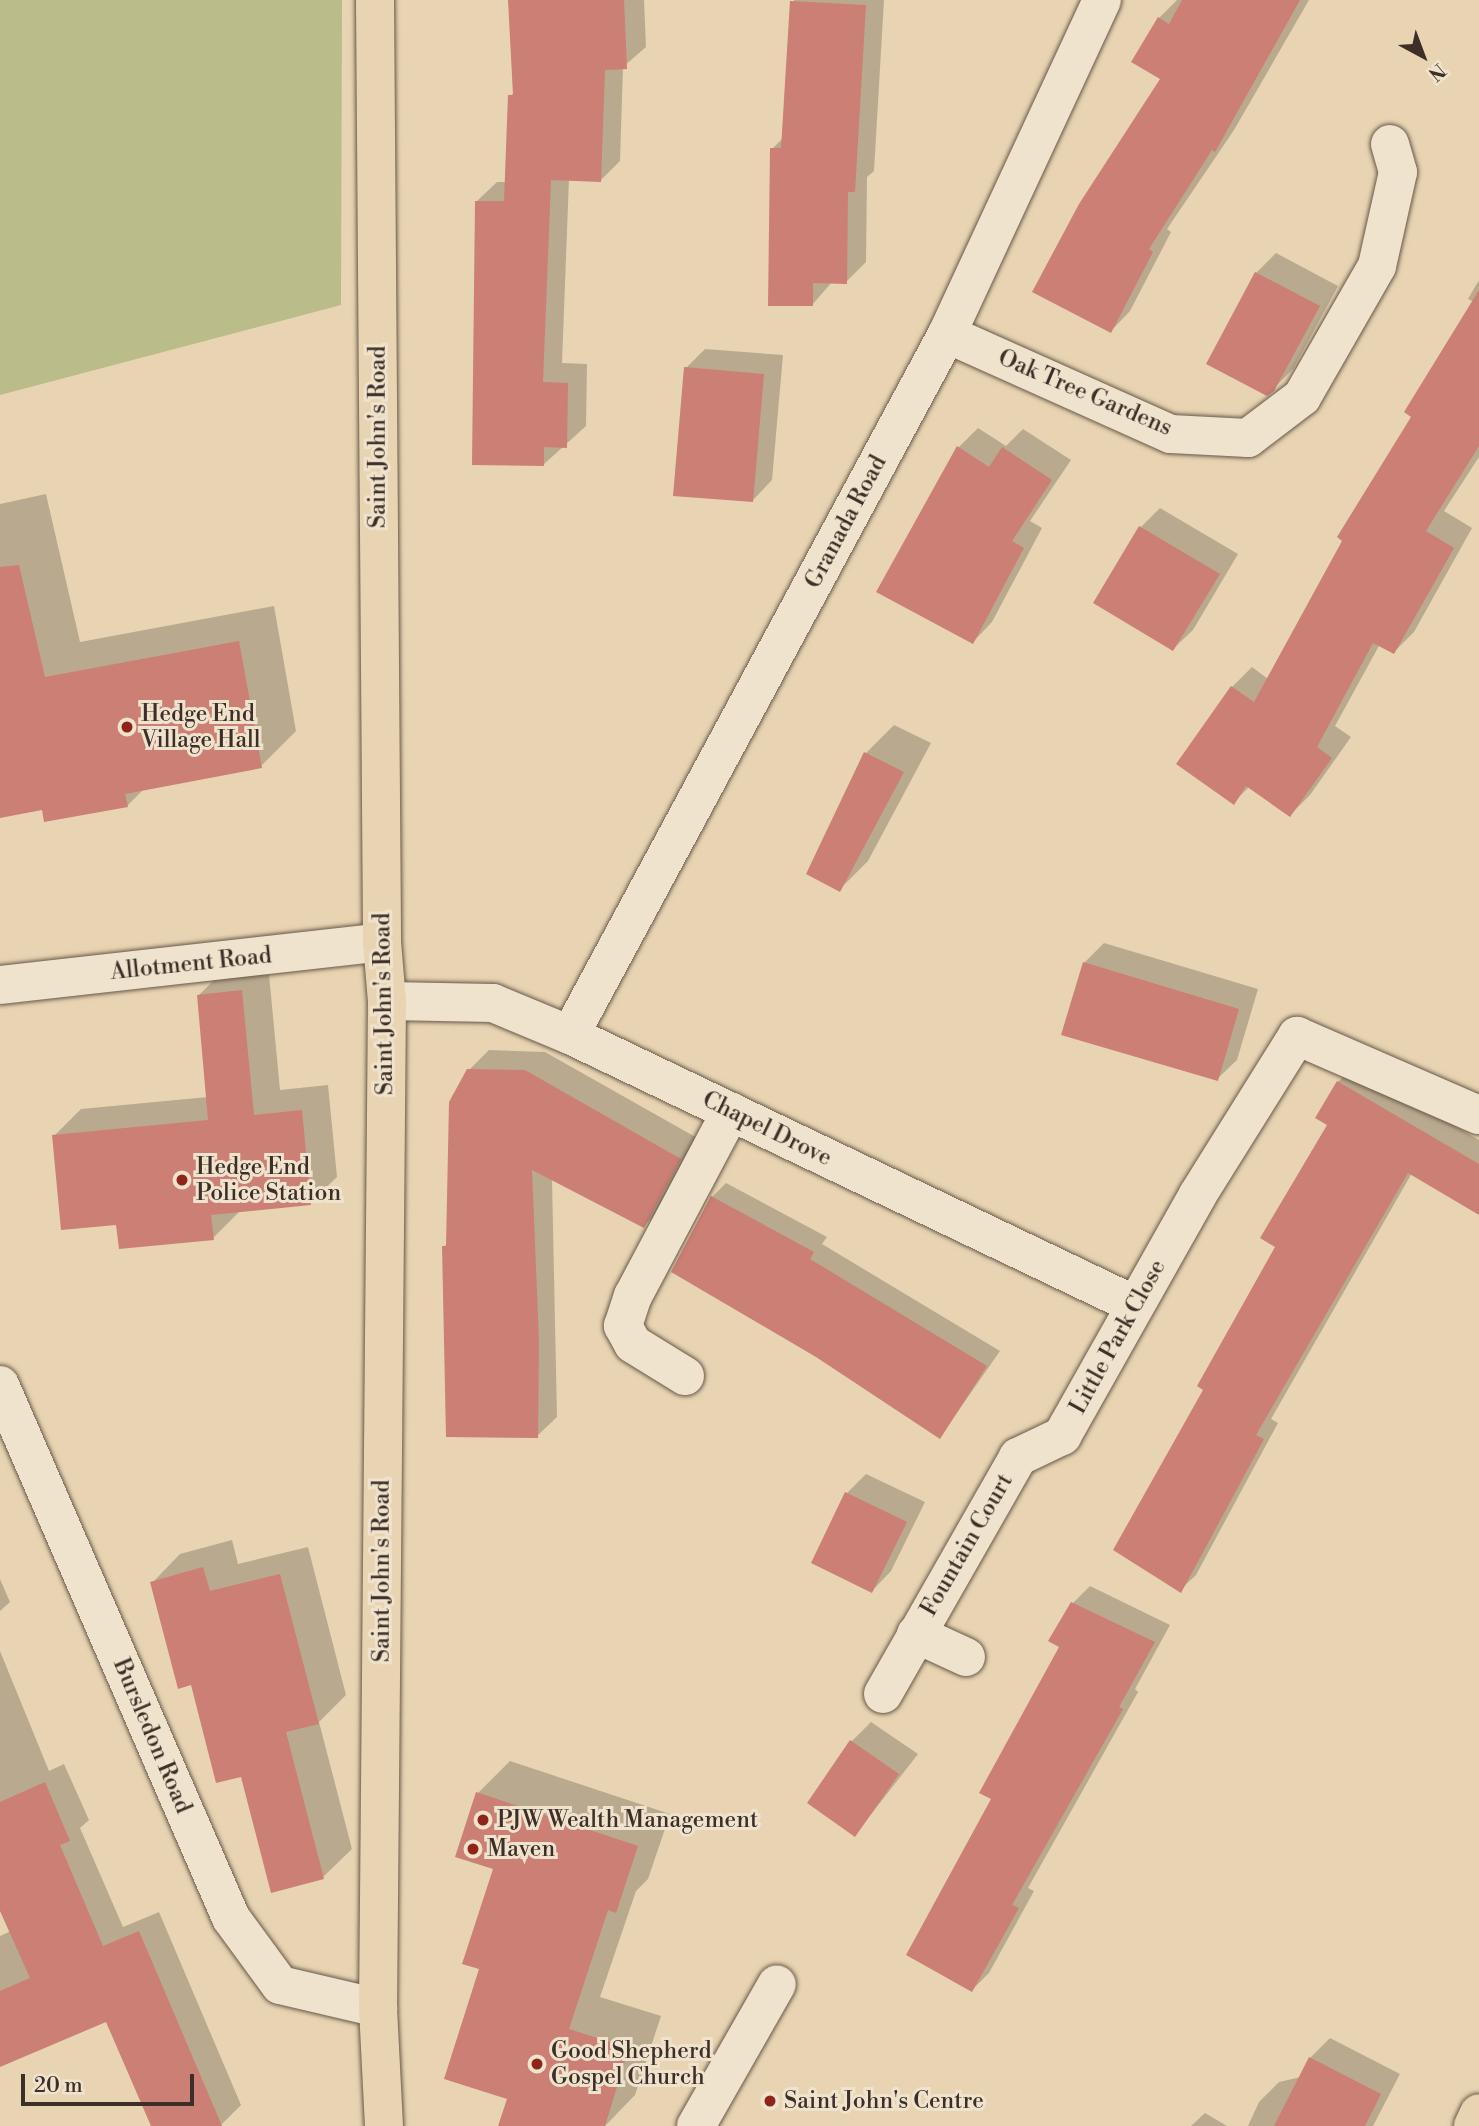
<!DOCTYPE html>
<html>
<head>
<meta charset="utf-8">
<style>
	body { margin:0 }
	#map { position:relative; width:1479px; height:2126px; overflow:hidden; background:#e8d4b2; font-family:"Libre Bodoni",serif }
	div>[style] { position:absolute }
	.green>* { inset:0; background:#babc89 }
	.shadow>* { inset:0; background:#0003 }
	.building>* { inset:0; background:#cc7f74 }
	.roads { filter:drop-shadow(0 0 2px #68584a) drop-shadow(0 0 2px #68584a) }
	.minor>* { height:38px; margin:-19px; padding:0 19px; transform-origin:19px; border-radius:19px; background:#f0e3cd }
	.major>* { height:38px; margin:-19px; padding:0 19px; transform-origin:19px; border-radius:19px; background:#e8d4b2 }
	.dots>* { width:19px; height:19px; translate:-50% -50%; box-sizing:border-box; border:4px solid #f0e3cd; border-radius:50% }
	span { translate:-50% -50%; white-space:nowrap; text-align:center; line-height:1.15; -webkit-text-stroke:6px #f0e3cd; paint-order:stroke }
	.street-label { font-size:23px; color:#3d2f27 }
	.poi-label { font-size:23px; color:#3d2f27 }
	.left { translate:0 -50%; text-align:left }
	.north { position:absolute; left:1388px; top:21px; width:70px; height:70px; -webkit-text-stroke:5px #f0e3cd; paint-order:stroke; rotate:139deg; font-size:19px; font-weight:700; line-height:28px; text-align:center; color:#3d2f27 }
	.north::after { content:''; display:block; margin:auto; width:24px; height:32px; background:#3d2f27; clip-path:polygon(50% 0,100% 100%,50% 72%,0 100%) }
	.scale { position:absolute; left:21px; top:2074px; width:173px; height:32px; box-sizing:border-box; border:4px solid #3d2f27; border-top:0; padding-left:9px; font-size:21px; line-height:24px; white-space:nowrap; color:#3d2f27; -webkit-text-stroke:5px #f0e3cd; paint-order:stroke }
</style>
</head>
<body>
<div id="map">
	<div class="green">
		<i style="clip-path:polygon(0 0,342px 0,341px 305px,0 395px)"></i>
	</div>
	<div class="shadow">
		<i style="clip-path:polygon(510px 0,644px 0,646px 47px,623px 67px,620px 161px,601px 180px,569px 179px,562px 363px,587px 364px,586px 426px,543px 465px,477px 201px,497px 182px,506px 182px,510px 96px,515px 92px)"></i>
		<i style="clip-path:polygon(794px 0,884px 0,874px 171px,867px 177px,866px 262px,846px 282px,832px 282px,812px 305px,772px 149px,783px 138px)"></i>
		<i style="clip-path:polygon(1177px 0,1309px 0,1234px 130px,1167px 229px,1171px 232px,1130px 311px,1111px 331px,1162px 79px,1159px 18px)"></i>
		<i style="clip-path:polygon(1276px 253px,1338px 286px,1293px 369px,1273px 389px,1256px 273px)"></i>
		<i style="clip-path:polygon(1479px 280px,1479px 457px,1444px 511px,1472px 528px,1414px 632px,1394px 652px,1380px 644px,1335px 726px,1351px 737px,1310px 795px,1290px 815px,1250px 786px,1234px 802px,1179px 764px,1232px 687px,1252px 667px,1268px 679px,1474px 302px,1468px 299px)"></i>
		<i style="clip-path:polygon(705px 349px,783px 355px,772px 480px,753px 500px,686px 368px)"></i>
		<i style="clip-path:polygon(978px 428px,1006px 446px,1023px 429px,1071px 460px,1030px 521px,1042px 528px,992px 622px,973px 642px,959px 447px)"></i>
		<i style="clip-path:polygon(46px 494px,80px 642px,274px 606px,296px 731px,261px 766px,144px 789px,127px 806px,43px 808px,0 816px,0 504px)"></i>
		<i style="clip-path:polygon(1160px 508px,1238px 554px,1193px 630px,1173px 649px,1141px 527px)"></i>
		<i style="clip-path:polygon(894px 725px,931px 743px,868px 861px,840px 889px,866px 753px)"></i>
		<i style="clip-path:polygon(1104px 943px,1258px 989px,1237px 1060px,1217px 1079px,1084px 963px)"></i>
		<i style="clip-path:polygon(268px 964px,280px 1090px,328px 1085px,337px 1177px,310px 1203px,241px 1210px,213px 1238px,118px 1223px,54px 1136px,81px 1109px,208px 1097px,199px 995px,225px 969px)"></i>
		<i style="clip-path:polygon(489px 1050px,545px 1052px,699px 1139px,664px 1206px,644px 1226px,552px 1178px,557px 1417px,537px 1436px,444px 1247px,448px 1242px,469px 1070px)"></i>
		<i style="clip-path:polygon(1354px 1067px,1479px 1140px,1479px 1207px,1412px 1173px,1271px 1419px,1278px 1423px,1196px 1575px,1180px 1590px,1206px 1389px,1278px 1246px,1330px 1124px,1338px 1082px)"></i>
		<i style="clip-path:polygon(726px 1183px,827px 1237px,822px 1244px,1000px 1351px,940px 1437px,817px 1356px,673px 1271px,712px 1197px)"></i>
		<i style="clip-path:polygon(866px 1474px,925px 1502px,891px 1571px,872px 1591px,847px 1493px)"></i>
		<i style="clip-path:polygon(232px 1540px,238px 1564px,308px 1547px,346px 1695px,319px 1722px,352px 1849px,323px 1877px,242px 1775px,192px 1683px,152px 1583px,180px 1554px)"></i>
		<i style="clip-path:polygon(0 1579px,10px 1602px,0 1611px)"></i>
		<i style="clip-path:polygon(1090px 1586px,1170px 1625px,1135px 1689px,1138px 1692px,1028px 1888px,1034px 1891px,989px 1973px,972px 1990px,994px 1799px,1062px 1647px,1051px 1640px,1073px 1603px)"></i>
		<i style="clip-path:polygon(0 1651px,49px 1771px,64px 1764px,89px 1820px,80px 1828px,123px 1927px,159px 1912px,241px 2105px,221px 2125px,153px 2126px,107px 2020px,0 2047px,0 1936px,11px 1931px,0 1905px)"></i>
		<i style="clip-path:polygon(871px 1722px,918px 1754px,855px 1835px,809px 1803px,852px 1741px)"></i>
		<i style="clip-path:polygon(510px 1761px,670px 1814px,648px 1879px,636px 1891px,600px 1997px,661px 2016px,635px 2095px,605px 2126px,500px 2126px,509px 2097px,481px 1968px,495px 1868px,478px 1793px)"></i>
		<i style="clip-path:polygon(1330px 2038px,1400px 2074px,1373px 2126px,1248px 2126px,1259px 2102px,1279px 2082px,1301px 2077px,1310px 2058px)"></i>
		<i style="clip-path:polygon(1205px 2113px,1227px 2126px,1191px 2126px)"></i>
	</div>
	<div class="building">
		<i style="clip-path:polygon(508px 0,624px 0,627px 69px,605px 70px,601px 182px,551px 180px,543px 382px,568px 383px,567px 448px,544px 447px,544px 466px,472px 465px,475px 201px,504px 201px,508px 95px,513px 95px)"></i>
		<i style="clip-path:polygon(1182px 0,1300px 0,1215px 152px,1212px 150px,1149px 249px,1153px 252px,1111px 333px,1032px 292px,1079px 204px,1160px 79px,1131px 62px,1158px 17px,1169px 24px)"></i>
		<i style="clip-path:polygon(790px 1px,866px 5px,855px 192px,848px 192px,847px 284px,813px 283px,813px 306px,768px 306px,770px 148px,781px 148px)"></i>
		<i style="clip-path:polygon(1255px 272px,1320px 306px,1274px 391px,1267px 396px,1206px 364px)"></i>
		<i style="clip-path:polygon(1479px 290px,1479px 446px,1426px 531px,1454px 548px,1394px 654px,1373px 643px,1317px 747px,1332px 758px,1290px 817px,1246px 786px,1234px 805px,1176px 764px,1231px 686px,1254px 702px,1342px 541px,1337px 537px,1411px 417px,1404px 412px)"></i>
		<i style="clip-path:polygon(684px 367px,764px 374px,753px 502px,673px 496px)"></i>
		<i style="clip-path:polygon(957px 446px,989px 467px,1002px 447px,1052px 480px,1012px 541px,1024px 548px,973px 644px,876px 592px)"></i>
		<i style="clip-path:polygon(1139px 526px,1220px 574px,1173px 651px,1093px 603px)"></i>
		<i style="clip-path:polygon(19px 565px,45px 677px,239px 641px,262px 768px,125px 794px,128px 807px,44px 822px,42px 810px,0 818px,0 567px)"></i>
		<i style="clip-path:polygon(864px 752px,904px 772px,840px 892px,806px 874px)"></i>
		<i style="clip-path:polygon(1083px 962px,1239px 1009px,1218px 1081px,1061px 1035px)"></i>
		<i style="clip-path:polygon(242px 990px,254px 1115px,302px 1110px,311px 1205px,211px 1215px,214px 1240px,119px 1249px,116px 1225px,61px 1230px,52px 1135px,208px 1120px,197px 995px)"></i>
		<i style="clip-path:polygon(467px 1069px,525px 1070px,681px 1159px,644px 1228px,532px 1170px,539px 1340px,538px 1438px,446px 1437px,442px 1246px,446px 1246px,449px 1102px)"></i>
		<i style="clip-path:polygon(1337px 1081px,1479px 1164px,1479px 1215px,1408px 1173px,1256px 1435px,1264px 1439px,1181px 1593px,1113px 1550px,1203px 1390px,1197px 1386px,1275px 1247px,1260px 1238px,1327px 1125px,1315px 1118px)"></i>
		<i style="clip-path:polygon(711px 1196px,814px 1252px,810px 1259px,987px 1366px,940px 1439px,816px 1357px,671px 1272px)"></i>
		<i style="clip-path:polygon(845px 1492px,907px 1522px,872px 1593px,811px 1563px)"></i>
		<i style="clip-path:polygon(203px 1567px,210px 1591px,280px 1574px,319px 1724px,286px 1732px,324px 1879px,271px 1893px,241px 1777px,216px 1783px,191px 1685px,178px 1689px,150px 1582px)"></i>
		<i style="clip-path:polygon(1071px 1602px,1155px 1642px,1119px 1707px,1123px 1709px,1012px 1905px,1019px 1908px,972px 1992px,906px 1955px,991px 1799px,979px 1793px,1059px 1647px,1048px 1641px)"></i>
		<i style="clip-path:polygon(850px 1740px,899px 1774px,855px 1837px,807px 1803px)"></i>
		<i style="clip-path:polygon(45px 1782px,70px 1841px,60px 1845px,103px 1946px,139px 1931px,222px 2126px,151px 2126px,106px 2022px,0 2067px,0 1991px,30px 1978px,0 1911px,0 1802px)"></i>
		<i style="clip-path:polygon(476px 1792px,638px 1846px,616px 1913px,608px 1910px,569px 2029px,629px 2048px,605px 2126px,498px 2126px,507px 2099px,444px 2079px,479px 1969px,462px 1964px,493px 1869px,455px 1857px)"></i>
		<i style="clip-path:polygon(1309px 2057px,1381px 2094px,1365px 2126px,1274px 2126px)"></i>
	</div>
	<div class="roads">
		<div class="minor">
			<i style="left:947px;top:334px;width:245px;rotate:24.1deg"></i>
			<i style="left:1171px;top:434px;width:77px;rotate:3deg"></i>
			<i style="left:1248px;top:438px;width:68px;rotate:-37.2deg"></i>
			<i style="left:1302px;top:397px;width:151px;rotate:-60.2deg"></i>
			<i style="left:1377px;top:266px;width:96px;rotate:-77.4deg"></i>
			<i style="left:1398px;top:172px;width:29px;rotate:-106deg"></i>
			<i style="left:0;top:985px;width:384px;rotate:-6.4deg"></i>
			<i style="left:387px;top:1001px;width:106px;rotate:1.1deg"></i>
			<i style="left:493px;top:1003px;width:83px;rotate:22.6deg"></i>
			<i style="left:570px;top:1035px;width:626px;rotate:25.54deg"></i>
			<i style="left:570px;top:1035px;width:796px;rotate:-61.73deg"></i>
			<i style="left:947px;top:334px;width:368px;rotate:-65.1deg"></i>
			<i style="left:685px;top:1376px;width:61px;rotate:-148.4deg"></i>
			<i style="left:633px;top:1344px;width:21px;rotate:-119deg"></i>
			<i style="left:623px;top:1326px;width:32px;rotate:-72deg"></i>
			<i style="left:633px;top:1296px;width:209px;rotate:-62.1deg"></i>
			<i style="left:0;top:1385px;width:581px;rotate:66.57deg"></i>
			<i style="left:231px;top:1918px;width:83px;rotate:53.8deg"></i>
			<i style="left:280px;top:1985px;width:101px;rotate:13.2deg"></i>
			<i style="left:916px;top:1634px;width:55px;rotate:24.7deg"></i>
			<i style="left:883px;top:1694px;width:273px;rotate:-60.3deg"></i>
			<i style="left:1018px;top:1457px;width:49px;rotate:-25.5deg"></i>
			<i style="left:1062px;top:1436px;width:275px;rotate:-60.6deg"></i>
			<i style="left:1197px;top:1196px;width:189px;rotate:-58deg"></i>
			<i style="left:1297px;top:1036px;width:198px;rotate:23.5deg"></i>
			<i style="left:696px;top:2126px;width:163px;rotate:-60.3deg"></i>
		</div>
		<div class="major">
			<i style="left:375px;top:0;width:942px;rotate:89.57deg"></i>
			<i style="left:382px;top:942px;width:59px;rotate:85.2deg"></i>
			<i style="left:387px;top:1001px;width:1007px;rotate:90.51deg"></i>
			<i style="left:378px;top:2008px;width:118px;rotate:87.1deg"></i>
			<i style="left:1473px;top:2126px;width:14px;rotate:-65deg"></i>
		</div>
	</div>
	<div class="dots">
		<i style="left:127px;top:727px;background:#8f2418"></i>
		<i style="left:182px;top:1180px;background:#8f2418"></i>
		<i style="left:483px;top:1820px;background:#8f2418"></i>
		<i style="left:473px;top:1849px;background:#8f2418"></i>
		<i style="left:537px;top:2064px;background:#8f2418"></i>
		<i style="left:770px;top:2101px;background:#8f2418"></i>
	</div>
	<div class="street-label">
		<span style="left:1085px;top:393px;rotate:23deg">Oak Tree Gardens</span>
		<span style="left:378px;top:437px;rotate:-90deg">Saint John's Road</span>
		<span style="left:846px;top:522px;rotate:-62deg">Granada Road</span>
		<span style="left:191px;top:964px;rotate:-6deg">Allotment Road</span>
		<span style="left:384px;top:1004px;rotate:-91deg">Saint John's Road</span>
		<span style="left:767px;top:1129px;rotate:26deg">Chapel Drove</span>
		<span style="left:1118px;top:1337px;rotate:-61deg">Little Park Close</span>
		<span style="left:967px;top:1545px;rotate:-60deg">Fountain Court</span>
		<span style="left:382px;top:1571px;rotate:-90deg">Saint John's Road</span>
		<span style="left:152px;top:1736px;rotate:67deg">Bursledon Road</span>
	</div>
	<div class="poi-label">
		<span class="left" style="left:141px;top:727px">Hedge End<br>Village Hall</span>
		<span class="left" style="left:196px;top:1180px">Hedge End<br>Police Station</span>
		<span class="left" style="left:497px;top:1820px">PJW Wealth Management</span>
		<span class="left" style="left:487px;top:1849px">Maven</span>
		<span class="left" style="left:551px;top:2064px">Good Shepherd<br>Gospel Church</span>
		<span class="left" style="left:784px;top:2101px">Saint John's Centre</span>
	</div>
	<div class="north">N</div>
	<div class="scale">20 m</div>
</div>
</body>
</html>
